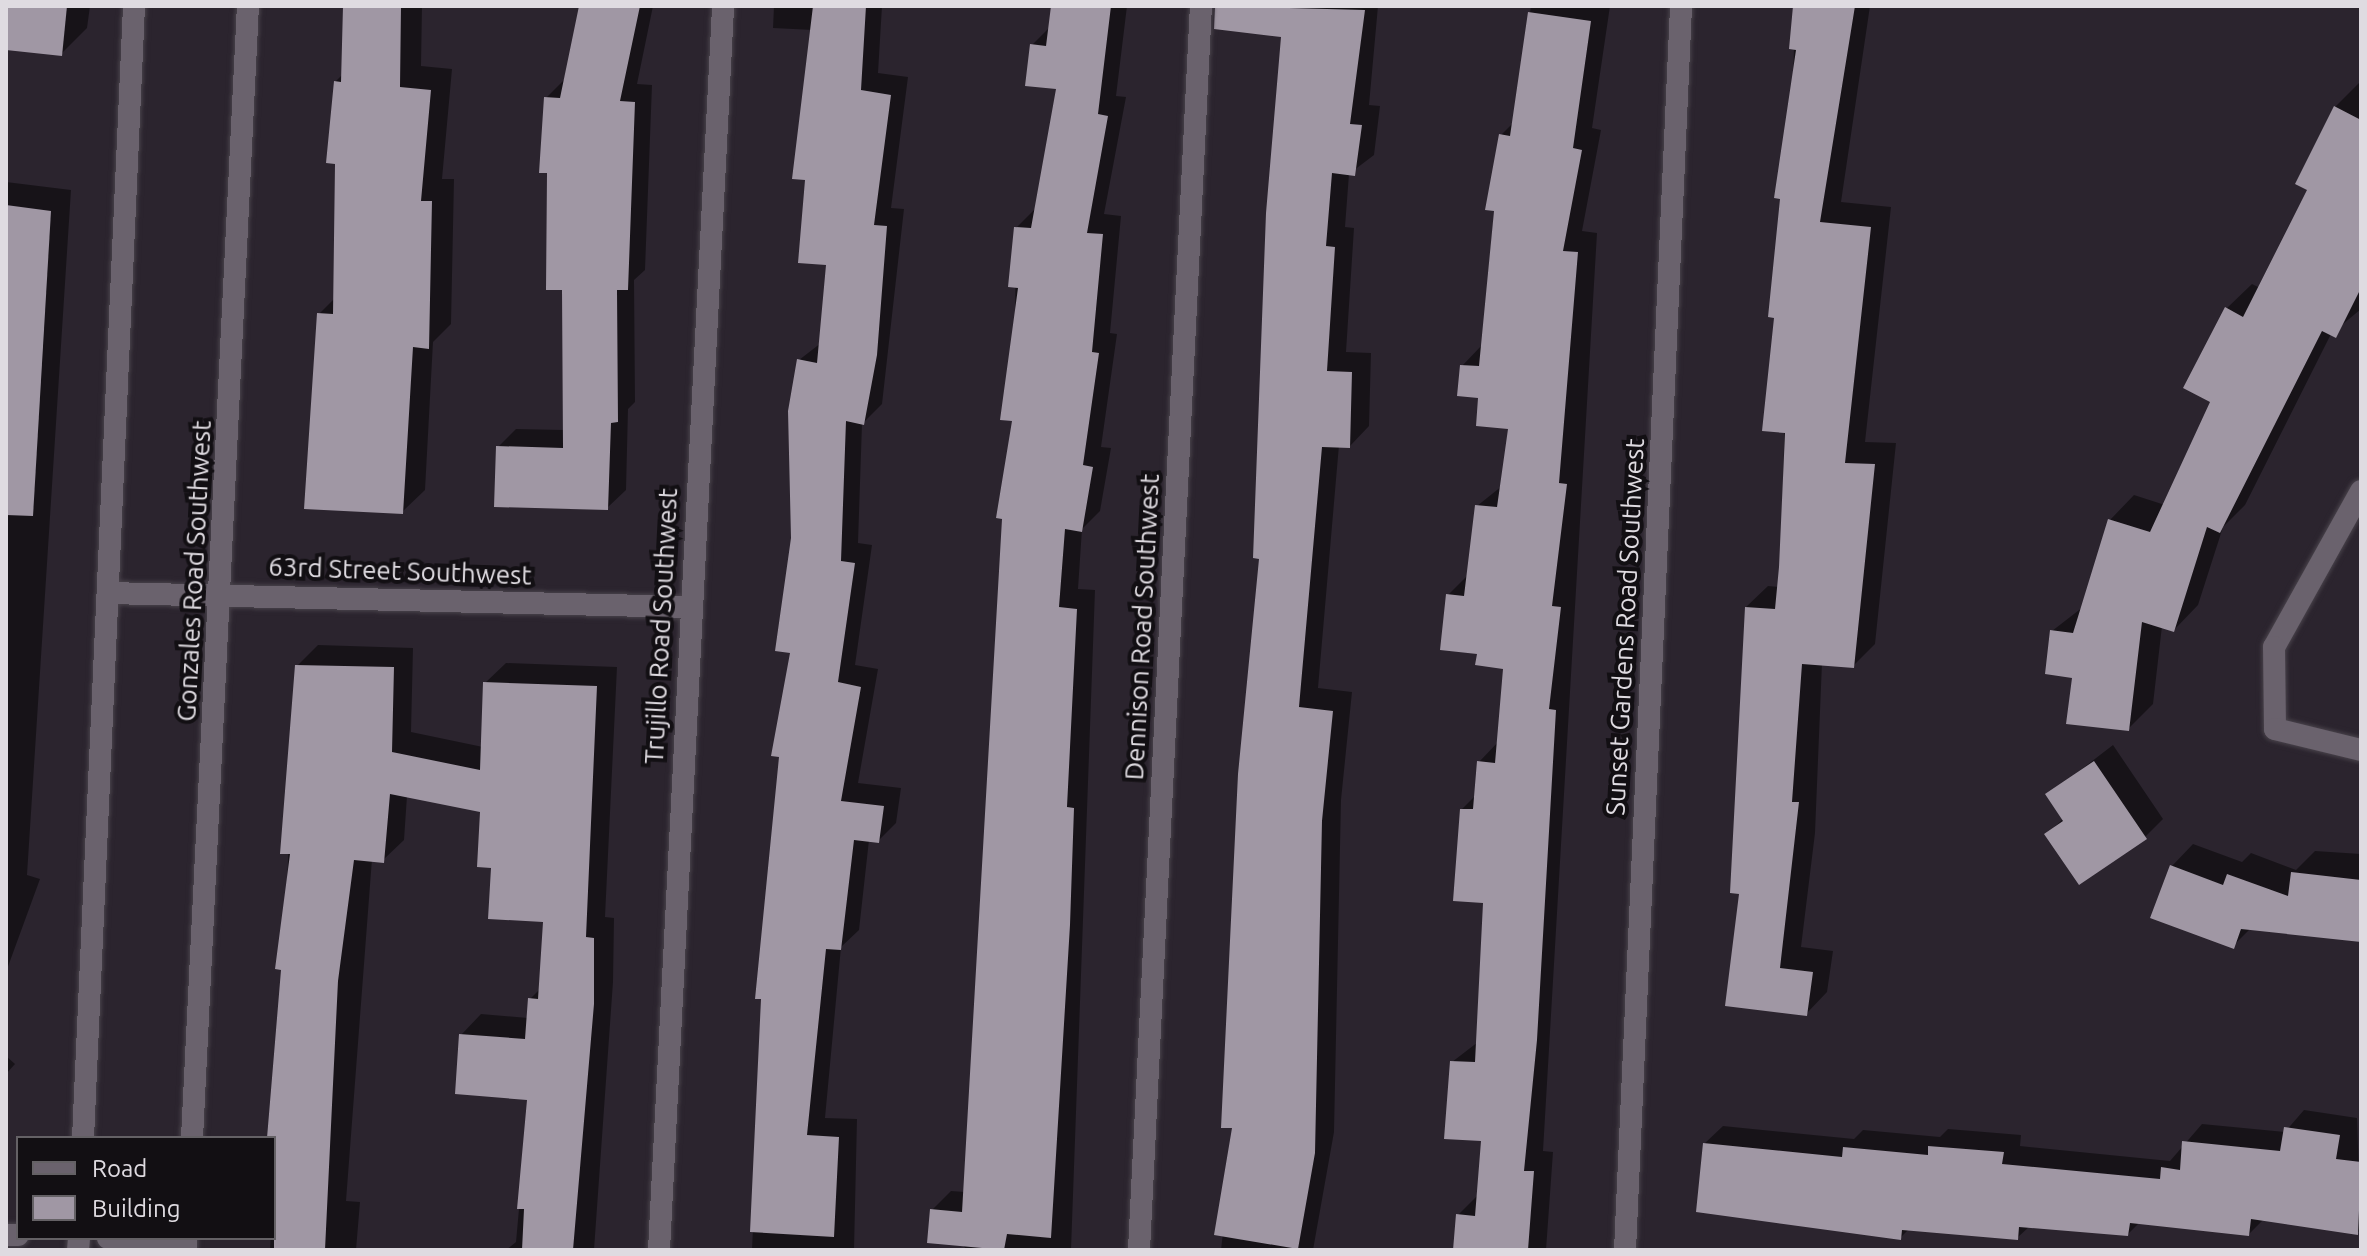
<!DOCTYPE html>
<html>
<head>
<meta charset="utf-8">
<style>
	body { margin:0 }
	#map { position:relative; width:2367px; height:1256px; overflow:hidden; background:#2b242e; font-family:Ubuntu,sans-serif }
	div>[style] { position:absolute }
	.shadow>* { inset:0; background:#0007 }
	.building>* { inset:0; background:#a097a4 }
	.roads { filter:drop-shadow(0 0 2px #49434b) drop-shadow(0 0 2px #49434b) }
	.minor>* { height:22px; margin:-11px; padding:0 11px; transform-origin:11px; border-radius:11px; background:#6a626d }
	.tertiary>* { height:22px; margin:-11px; padding:0 11px; transform-origin:11px; border-radius:11px; background:#6a626d }
	span { translate:-50% -50%; white-space:nowrap; text-align:center; line-height:1.15; -webkit-text-stroke:8px #120f13; paint-order:stroke }
	.street-label { font-size:26px; color:#dfdbe1 }
	.frame { position:absolute; inset:0; border:8px solid #dfdbe1; pointer-events:none }
	.legend { position:absolute; left:16px; top:1136px; width:260px; height:104px; box-sizing:border-box; background:#120f13; border:2px solid #646165; margin:0; padding:10px 14px; list-style:none; font-size:24px; color:#dfdbe1 }
	.legend li { display:flex; align-items:center; gap:16px; height:40px }
	.legend b { width:40px; border:2px solid #646165 }
</style>
</head>
<body>
<div id="map">
	<div class="shadow">
		<i style="clip-path:polygon(6px 6px,90px 6px,87px 28px,61px 54px,6px 48px)"></i>
		<i style="clip-path:polygon(345px 6px,422px 6px,421px 66px,452px 69px,442px 179px,454px 179px,451px 324px,433px 342px,425px 490px,402px 512px,319px 314px,335px 298px,335px 82px,343px 74px)"></i>
		<i style="clip-path:polygon(581px 6px,653px 6px,637px 84px,652px 85px,645px 270px,634px 280px,635px 402px,628px 409px,626px 490px,607px 508px,498px 447px,516px 429px,564px 430px,564px 288px,546px 98px,564px 80px)"></i>
		<i style="clip-path:polygon(774px 6px,882px 6px,878px 73px,908px 77px,891px 208px,904px 209px,882px 404px,862px 424px,858px 543px,872px 545px,855px 665px,878px 669px,858px 783px,901px 788px,896px 823px,878px 841px,869px 840px,859px 930px,841px 947px,825px 1118px,857px 1119px,854px 1250px,752px 1250px,763px 998px,793px 651px,799px 360px,821px 343px,828px 263px,808px 179px,813px 30px,773px 28px)"></i>
		<i style="clip-path:polygon(1053px 6px,1127px 6px,1116px 96px,1126px 97px,1104px 214px,1121px 216px,1110px 333px,1117px 334px,1101px 447px,1111px 448px,1100px 511px,1082px 529px,1078px 589px,1095px 590px,1071px 1250px,967px 1250px,932px 1210px,951px 1191px,965px 1192px,1014px 420px,1016px 228px,1035px 209px,1058px 88px,1032px 45px,1051px 26px)"></i>
		<i style="clip-path:polygon(1243px 6px,1378px 6px,1369px 105px,1380px 106px,1374px 155px,1349px 174px,1345px 227px,1354px 228px,1346px 352px,1371px 353px,1369px 426px,1350px 446px,1339px 445px,1318px 688px,1352px 692px,1341px 800px,1334px 1132px,1313px 1250px,1221px 1250px,1235px 1126px,1283px 36px,1240px 30px)"></i>
		<i style="clip-path:polygon(1531px 6px,1610px 6px,1592px 128px,1601px 130px,1582px 231px,1597px 233px,1543px 1151px,1553px 1152px,1546px 1250px,1455px 1250px,1458px 1215px,1478px 1195px,1483px 1139px,1452px 1062px,1478px 1042px,1485px 901px,1462px 809px,1476px 795px,1479px 762px,1499px 741px,1505px 667px,1479px 653px,1448px 595px,1468px 575px,1477px 506px,1502px 486px,1510px 427px,1462px 366px,1482px 345px,1501px 135px,1514px 122px)"></i>
		<i style="clip-path:polygon(1795px 6px,1870px 6px,1841px 202px,1891px 207px,1865px 442px,1896px 443px,1875px 644px,1853px 666px,1822px 663px,1815px 833px,1801px 947px,1833px 951px,1827px 992px,1806px 1014px,1727px 1004px,1742px 892px,1746px 607px,1768px 586px,1779px 587px,1781px 567px)"></i>
		<i style="clip-path:polygon(2360px 82px,2361px 309px,2331px 334px,2245px 505px,2223px 527px,2198px 605px,2174px 630px,2162px 626px,2153px 704px,2128px 729px,2074px 676px,2052px 631px,2083px 607px,2110px 520px,2134px 495px,2165px 505px,2212px 401px,2227px 308px,2252px 284px,2260px 288px,2310px 189px,2335px 107px)"></i>
		<i style="clip-path:polygon(6px 182px,71px 190px,27px 875px,40px 879px,6px 972px)"></i>
		<i style="clip-path:polygon(318px 645px,413px 648px,411px 732px,483px 747px,485px 683px,506px 663px,617px 667px,605px 917px,614px 918px,613px 982px,594px 1250px,506px 1250px,516px 1242px,529px 1098px,461px 1035px,481px 1014px,528px 1018px,530px 999px,541px 988px,545px 920px,493px 866px,482px 810px,407px 796px,404px 840px,383px 860px,372px 859px,346px 1201px,360px 1202px,356px 1250px,270px 1250px,297px 666px)"></i>
		<i style="clip-path:polygon(2113px 745px,2163px 819px,2145px 837px,2047px 834px,2064px 818px,2048px 795px)"></i>
		<i style="clip-path:polygon(2193px 844px,2242px 862px,2251px 853px,2296px 870px,2315px 851px,2361px 854px,2361px 940px,2251px 928px,2233px 946px,2172px 866px)"></i>
		<i style="clip-path:polygon(6px 1056px,15px 1064px,6px 1074px)"></i>
		<i style="clip-path:polygon(2304px 1110px,2357px 1118px,2361px 1232px,2264px 1219px,2249px 1234px,2140px 1222px,2128px 1234px,2030px 1226px,2017px 1238px,1909px 1229px,1900px 1238px,1704px 1144px,1723px 1126px,1854px 1139px,1863px 1130px,1940px 1137px,1948px 1129px,2021px 1135px,2020px 1146px,2170px 1161px,2202px 1124px,2285px 1132px)"></i>
	</div>
	<div class="building">
		<i style="clip-path:polygon(6px 6px,67px 6px,62px 56px,6px 50px)"></i>
		<i style="clip-path:polygon(343px 6px,401px 6px,400px 87px,431px 90px,421px 201px,432px 201px,429px 349px,413px 347px,403px 514px,304px 509px,317px 313px,333px 314px,335px 164px,326px 163px,334px 81px,341px 82px)"></i>
		<i style="clip-path:polygon(579px 6px,640px 6px,620px 101px,635px 102px,628px 290px,617px 290px,618px 422px,611px 423px,608px 510px,494px 507px,496px 446px,563px 448px,562px 290px,546px 290px,547px 173px,539px 173px,544px 97px,560px 98px)"></i>
		<i style="clip-path:polygon(813px 6px,866px 6px,861px 90px,891px 95px,874px 225px,887px 226px,877px 355px,864px 425px,846px 421px,841px 561px,855px 563px,838px 682px,861px 687px,841px 801px,884px 806px,879px 843px,854px 840px,841px 950px,826px 949px,807px 1135px,839px 1137px,834px 1237px,750px 1232px,761px 999px,755px 999px,779px 757px,771px 756px,790px 653px,775px 651px,791px 538px,788px 411px,797px 359px,817px 363px,826px 265px,798px 263px,805px 180px,792px 179px)"></i>
		<i style="clip-path:polygon(1051px 6px,1111px 6px,1098px 114px,1108px 116px,1087px 233px,1103px 234px,1092px 352px,1099px 353px,1083px 465px,1093px 467px,1082px 532px,1065px 529px,1059px 607px,1077px 609px,1067px 807px,1074px 808px,1070px 925px,1051px 1238px,1007px 1234px,1004px 1250px,927px 1243px,930px 1209px,962px 1212px,1002px 519px,996px 518px,1012px 421px,1000px 420px,1018px 288px,1008px 287px,1014px 227px,1031px 228px,1056px 89px,1025px 86px,1030px 44px,1046px 46px)"></i>
		<i style="clip-path:polygon(1215px 6px,1365px 10px,1350px 124px,1362px 125px,1355px 176px,1332px 173px,1326px 246px,1335px 247px,1327px 371px,1352px 372px,1350px 448px,1322px 447px,1299px 707px,1333px 711px,1322px 821px,1315px 1153px,1298px 1249px,1214px 1235px,1232px 1128px,1221px 1128px,1238px 774px,1259px 559px,1253px 558px,1266px 213px,1281px 37px,1214px 29px)"></i>
		<i style="clip-path:polygon(1793px 6px,1855px 6px,1820px 222px,1871px 227px,1845px 463px,1875px 464px,1854px 668px,1802px 664px,1792px 802px,1799px 802px,1780px 968px,1813px 972px,1807px 1016px,1725px 1006px,1739px 894px,1730px 893px,1745px 607px,1775px 609px,1779px 567px,1785px 433px,1762px 431px,1774px 318px,1768px 317px,1780px 199px,1774px 198px,1796px 50px,1789px 49px)"></i>
		<i style="clip-path:polygon(1528px 12px,1591px 21px,1573px 148px,1582px 150px,1563px 251px,1578px 252px,1559px 483px,1567px 484px,1552px 606px,1561px 607px,1549px 709px,1556px 710px,1537px 1040px,1524px 1171px,1534px 1171px,1528px 1250px,1453px 1250px,1456px 1214px,1475px 1216px,1481px 1141px,1444px 1139px,1450px 1061px,1475px 1062px,1483px 903px,1453px 901px,1460px 809px,1473px 809px,1477px 761px,1495px 763px,1503px 669px,1475px 665px,1477px 654px,1440px 650px,1446px 594px,1464px 596px,1475px 505px,1497px 507px,1508px 429px,1476px 426px,1478px 398px,1457px 396px,1460px 365px,1479px 366px,1494px 211px,1485px 210px,1499px 134px,1510px 136px)"></i>
		<i style="clip-path:polygon(2334px 106px,2361px 120px,2361px 288px,2336px 338px,2322px 331px,2220px 533px,2207px 527px,2174px 632px,2142px 622px,2129px 731px,2066px 724px,2072px 678px,2045px 674px,2050px 630px,2073px 633px,2108px 519px,2150px 532px,2210px 402px,2183px 388px,2225px 307px,2243px 317px,2307px 190px,2295px 184px)"></i>
		<i style="clip-path:polygon(6px 205px,51px 211px,33px 516px,6px 515px)"></i>
		<i style="clip-path:polygon(295px 665px,394px 667px,392px 752px,480px 770px,483px 682px,597px 686px,586px 937px,594px 938px,594px 1004px,573px 1250px,522px 1250px,524px 1209px,517px 1209px,527px 1100px,455px 1094px,459px 1034px,525px 1039px,528px 998px,538px 999px,543px 922px,488px 919px,491px 868px,477px 867px,480px 812px,390px 794px,384px 863px,354px 860px,338px 981px,325px 1250px,274px 1250px,274px 1138px,267px 1138px,281px 970px,275px 969px,290px 854px,280px 854px)"></i>
		<i style="clip-path:polygon(2094px 761px,2147px 839px,2079px 885px,2044px 834px,2063px 821px,2045px 794px)"></i>
		<i style="clip-path:polygon(2170px 865px,2223px 885px,2227px 874px,2288px 896px,2291px 872px,2361px 880px,2361px 942px,2241px 929px,2234px 949px,2150px 918px)"></i>
		<i style="clip-path:polygon(2284px 1127px,2340px 1135px,2336px 1159px,2361px 1162px,2358px 1235px,2251px 1219px,2249px 1236px,2130px 1223px,2128px 1236px,2019px 1227px,2018px 1240px,1902px 1230px,1901px 1240px,1696px 1212px,1703px 1143px,1842px 1157px,1843px 1147px,1928px 1155px,1928px 1146px,2004px 1152px,2002px 1164px,2160px 1179px,2161px 1167px,2180px 1170px,2182px 1141px,2280px 1151px)"></i>
	</div>
	<div class="roads">
		<div class="minor">
			<i style="left:108px;top:593px;width:582px;rotate:1.38deg"></i>
			<i style="left:6px;top:1235px;width:12px"></i>
			<i style="left:108px;top:1238px;width:78px;rotate:2.2deg"></i>
			<i style="left:659px;top:1250px;width:1246px;rotate:-87.05deg"></i>
			<i style="left:1139px;top:1250px;width:1246px;rotate:-87.15deg"></i>
		</div>
		<div class="tertiary">
			<i style="left:2361px;top:491px;width:179px;rotate:119.1deg"></i>
			<i style="left:2274px;top:647px;width:82px;rotate:89.3deg"></i>
			<i style="left:2275px;top:729px;width:89px;rotate:13.7deg"></i>
			<i style="left:83px;top:1138px;width:1133px;rotate:-87.42deg"></i>
			<i style="left:192px;top:1138px;width:1133px;rotate:-87.17deg"></i>
			<i style="left:78px;top:1250px;width:12px;rotate:-85deg"></i>
			<i style="left:186px;top:1250px;width:12px;rotate:-90deg"></i>
			<i style="left:1625px;top:1250px;width:1245px;rotate:-87.42deg"></i>
		</div>
	</div>
	<div class="street-label">
		<span style="left:194px;top:571px;rotate:-87deg">Gonzales Road Southwest</span>
		<span style="left:400px;top:571px;rotate:2deg">63rd Street Southwest</span>
		<span style="left:661px;top:626px;rotate:-87deg">Trujillo Road Southwest</span>
		<span style="left:1142px;top:627px;rotate:-87deg">Dennison Road Southwest</span>
		<span style="left:1625px;top:627px;rotate:-87deg">Sunset Gardens Road Southwest</span>
	</div>
	<div class="frame"></div>
	<ul class="legend">
	<li><b style="height:10px;background:#6a626d"></b>Road</li>
	<li><b style="height:22px;background:#a097a4"></b>Building</li>
	</ul>
</div>
</body>
</html>
